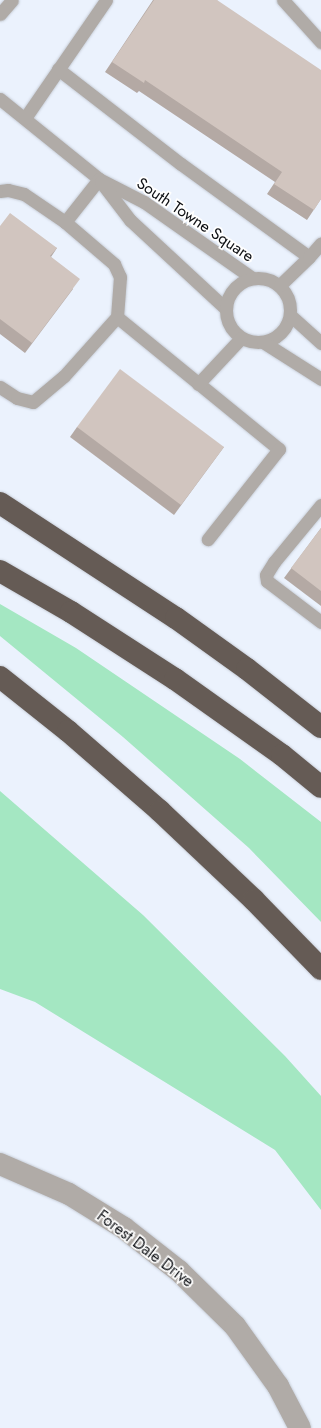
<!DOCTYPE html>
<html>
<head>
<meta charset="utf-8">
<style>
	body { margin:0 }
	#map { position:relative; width:321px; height:1428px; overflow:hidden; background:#ebf2fd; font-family:Jost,sans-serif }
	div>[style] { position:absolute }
	.green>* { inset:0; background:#a4e7c2 }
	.roads { filter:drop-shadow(0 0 1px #c8ced8) drop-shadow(0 0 1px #c8ced8) }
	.lane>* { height:13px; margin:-6.5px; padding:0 6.5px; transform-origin:6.5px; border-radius:6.5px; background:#b0aba7 }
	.lane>.ring { margin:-6.5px; padding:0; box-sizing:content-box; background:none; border:13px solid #b0aba7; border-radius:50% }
	.street>* { height:22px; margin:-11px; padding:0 11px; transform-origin:11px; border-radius:11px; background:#b0aba7 }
	.highway>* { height:22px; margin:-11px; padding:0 11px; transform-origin:11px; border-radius:11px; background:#655b55 }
	.wall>* { inset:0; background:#b4a9a4 }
	.building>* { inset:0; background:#d1c5bf }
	span { translate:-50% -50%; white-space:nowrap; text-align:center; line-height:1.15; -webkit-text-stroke:3.5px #fff; paint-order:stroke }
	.street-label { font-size:16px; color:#0f1115 }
</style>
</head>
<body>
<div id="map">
	<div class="green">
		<i style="clip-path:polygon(0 604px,76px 648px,240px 759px,321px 822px,321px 922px,249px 848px,123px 737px,0 636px)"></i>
		<i style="clip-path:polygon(0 791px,143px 915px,285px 1056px,321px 1096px,321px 1210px,275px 1150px,35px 1002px,0 989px)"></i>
	</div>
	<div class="roads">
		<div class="lane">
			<i style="left:283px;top:0;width:57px;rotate:47.9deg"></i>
			<i style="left:0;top:14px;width:18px;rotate:-49deg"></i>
			<i style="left:58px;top:69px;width:155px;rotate:37.7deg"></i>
			<i style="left:181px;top:164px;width:158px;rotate:36deg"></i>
			<i style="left:0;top:99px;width:127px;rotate:38.9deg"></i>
			<i style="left:99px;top:179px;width:51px;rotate:27.1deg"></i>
			<i style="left:144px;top:202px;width:132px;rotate:35.1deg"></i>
			<i style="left:25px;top:118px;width:143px;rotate:-55.5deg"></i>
			<i style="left:99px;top:179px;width:55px;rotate:128.3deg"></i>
			<i style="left:65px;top:222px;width:65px;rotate:40.6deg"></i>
			<i style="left:114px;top:264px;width:14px;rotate:65deg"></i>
			<i style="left:120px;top:277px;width:40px;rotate:94.3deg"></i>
			<i style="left:117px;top:317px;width:209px;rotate:39.2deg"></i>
			<i style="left:279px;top:449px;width:115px;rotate:128.3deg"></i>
			<i style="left:101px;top:182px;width:48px;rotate:52.7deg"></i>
			<i style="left:130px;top:220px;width:131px;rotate:42.8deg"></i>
			<i style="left:0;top:191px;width:8px;rotate:-7deg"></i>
			<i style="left:8px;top:190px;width:16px;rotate:14deg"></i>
			<i style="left:24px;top:194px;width:50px;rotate:34.3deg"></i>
			<i class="ring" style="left:226px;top:278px;width:51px;height:51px"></i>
			<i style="left:280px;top:285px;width:40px;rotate:-44deg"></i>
			<i style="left:309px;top:257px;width:18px;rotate:-49deg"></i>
			<i style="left:290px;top:315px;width:42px;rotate:42.1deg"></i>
			<i style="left:263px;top:342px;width:69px;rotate:32.5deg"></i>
			<i style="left:198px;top:384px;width:63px;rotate:-46.9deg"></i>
			<i style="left:0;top:387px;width:20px;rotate:33deg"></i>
			<i style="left:17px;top:398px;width:16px;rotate:14deg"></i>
			<i style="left:33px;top:402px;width:40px;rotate:-40deg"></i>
			<i style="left:64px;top:376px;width:79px;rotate:-48.1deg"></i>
			<i style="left:321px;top:505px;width:74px;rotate:129.5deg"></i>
			<i style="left:274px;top:562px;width:15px;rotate:122deg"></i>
			<i style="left:266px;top:575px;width:6px;rotate:81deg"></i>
			<i style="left:267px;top:581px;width:68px;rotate:37.2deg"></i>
		</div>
		<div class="street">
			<i style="left:0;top:1164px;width:75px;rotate:23.5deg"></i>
			<i style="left:69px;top:1194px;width:65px;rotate:31.7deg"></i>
			<i style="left:124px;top:1228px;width:70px;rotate:38deg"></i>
			<i style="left:179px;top:1271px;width:78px;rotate:44.5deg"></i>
			<i style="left:235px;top:1326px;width:74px;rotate:54.4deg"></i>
			<i style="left:278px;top:1386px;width:47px;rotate:62.4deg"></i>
		</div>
		<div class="highway">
			<i style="left:0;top:503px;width:210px;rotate:33.2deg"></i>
			<i style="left:176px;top:618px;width:87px;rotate:35.7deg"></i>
			<i style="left:247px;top:669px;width:94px;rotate:38.1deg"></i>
			<i style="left:0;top:571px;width:82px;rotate:30deg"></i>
			<i style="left:71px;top:612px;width:124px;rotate:32.8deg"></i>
			<i style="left:175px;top:679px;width:131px;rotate:35.4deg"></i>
			<i style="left:282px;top:755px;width:50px;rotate:39.4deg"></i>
			<i style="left:0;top:677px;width:87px;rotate:38.5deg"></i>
			<i style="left:68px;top:731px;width:122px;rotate:41deg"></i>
			<i style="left:160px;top:811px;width:129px;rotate:43.4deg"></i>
			<i style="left:254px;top:900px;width:96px;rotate:45.8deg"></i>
		</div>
	</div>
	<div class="wall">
		<i style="clip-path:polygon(153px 0,217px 0,321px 199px,307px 220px,267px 194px,275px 182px,139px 91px,137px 93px,105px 72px)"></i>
		<i style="clip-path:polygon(0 226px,57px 248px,51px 257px,73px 289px,25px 353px,0 334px)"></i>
		<i style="clip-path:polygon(77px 427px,224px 447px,174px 515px,70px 437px)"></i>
		<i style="clip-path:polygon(321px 528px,321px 606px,284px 578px)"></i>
	</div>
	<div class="building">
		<i style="clip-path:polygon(154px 0,217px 0,321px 70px,321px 199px,314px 210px,274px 184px,282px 172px,145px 80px,144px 83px,112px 62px)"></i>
		<i style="clip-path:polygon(10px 213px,57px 248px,50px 256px,80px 279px,32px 343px,0 319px,0 226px)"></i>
		<i style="clip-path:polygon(120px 369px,224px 447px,181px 505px,77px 427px)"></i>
		<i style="clip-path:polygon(321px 528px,321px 591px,291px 568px)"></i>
	</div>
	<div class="street-label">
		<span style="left:195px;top:220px;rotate:34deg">South Towne Square</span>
		<span style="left:145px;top:1249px;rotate:37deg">Forest Dale Drive</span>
	</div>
</div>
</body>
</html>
